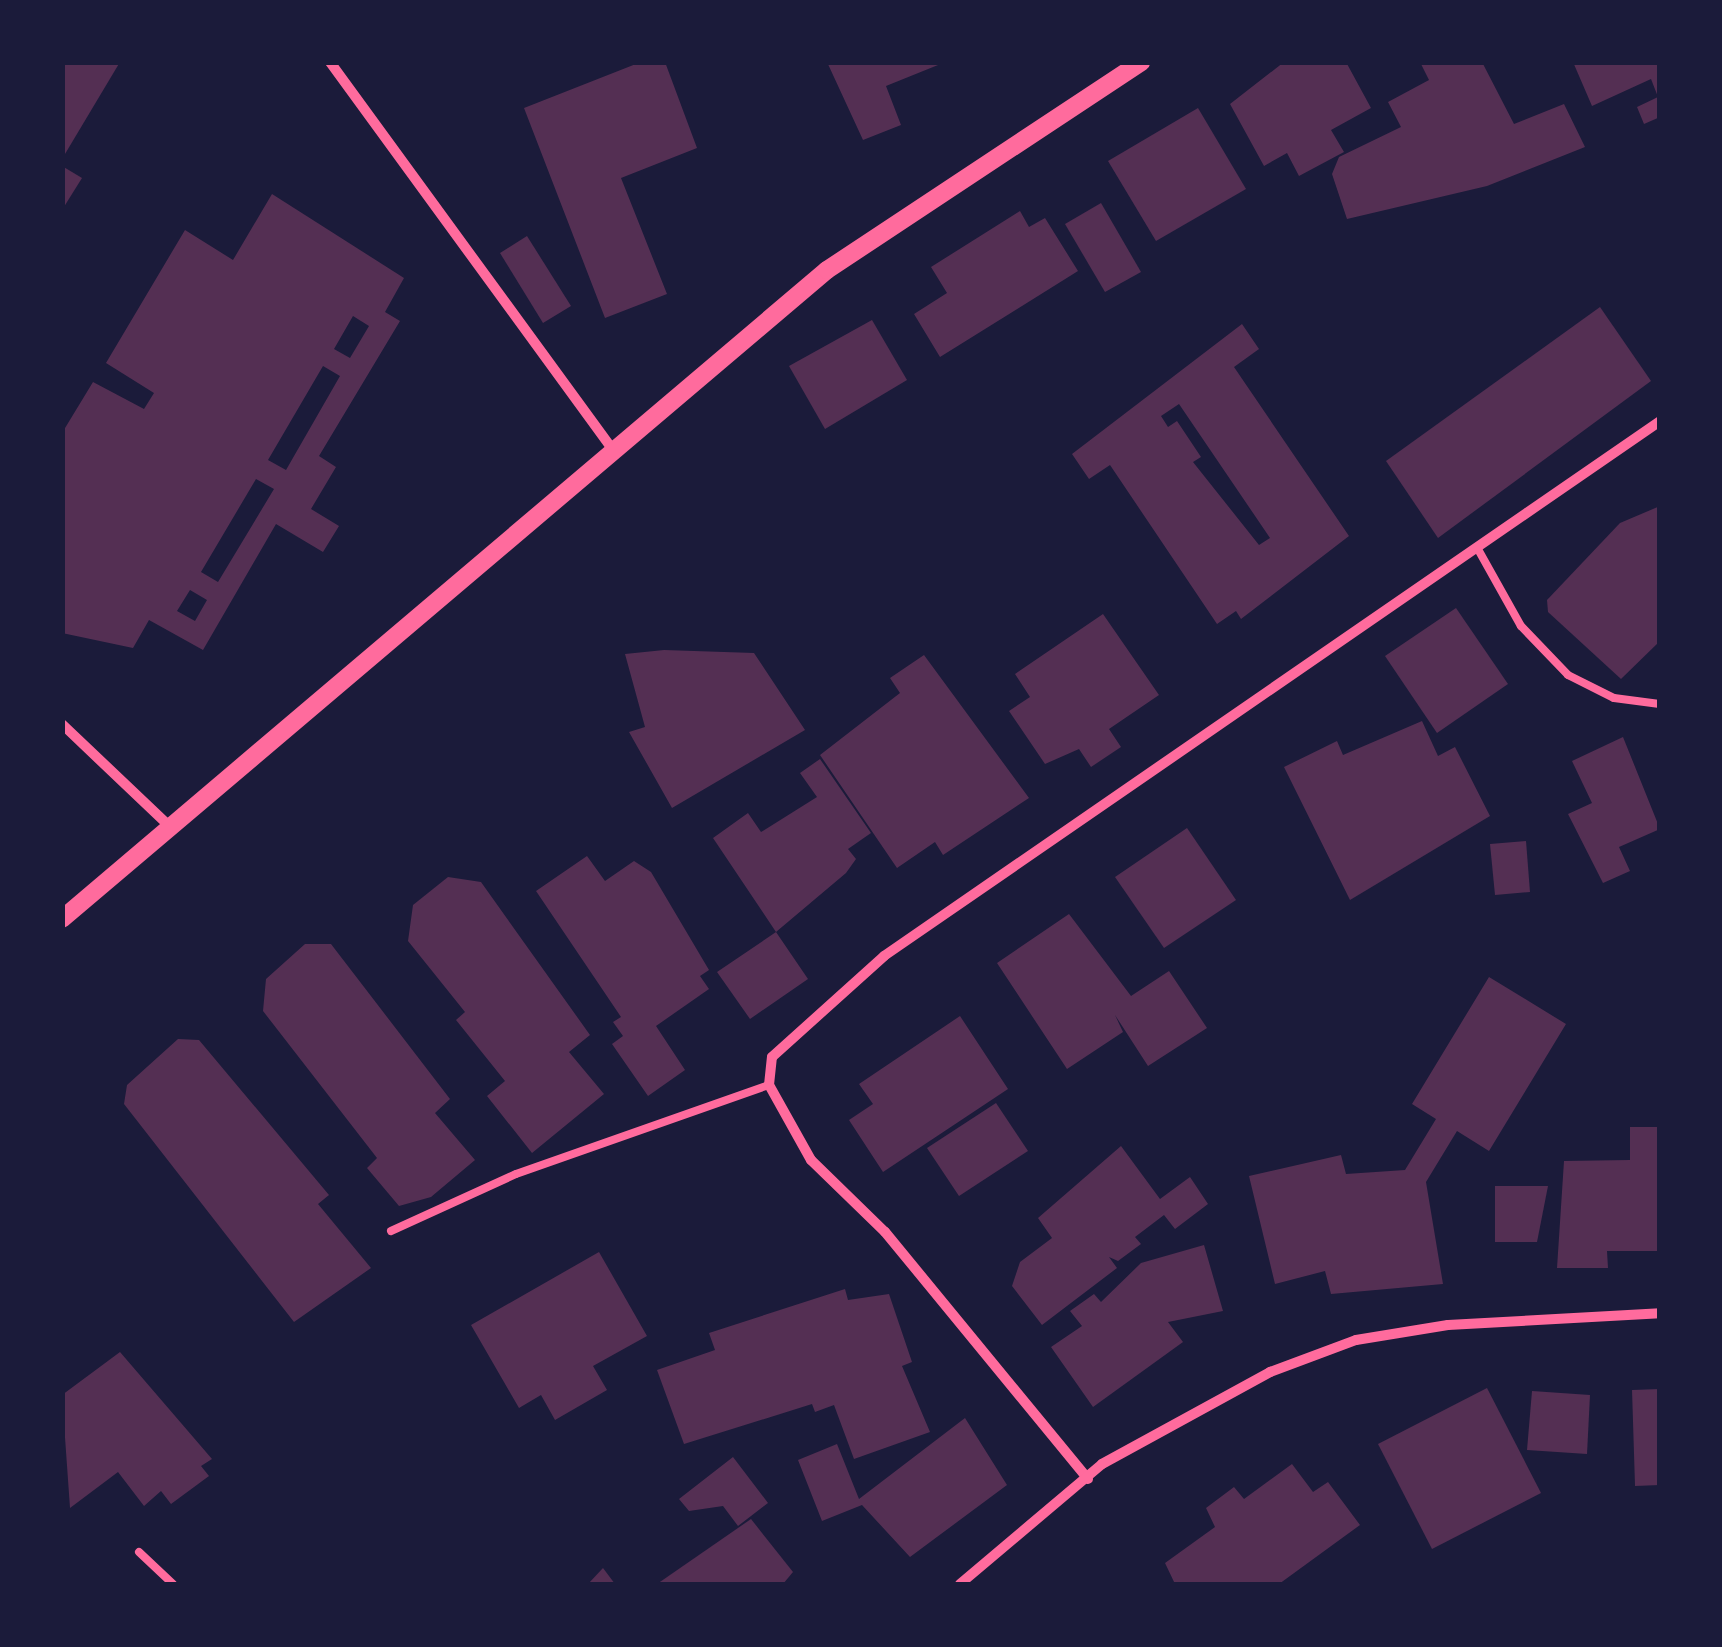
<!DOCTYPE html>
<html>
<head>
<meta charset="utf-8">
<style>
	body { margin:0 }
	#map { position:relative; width:1722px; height:1647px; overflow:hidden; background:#1b1b3a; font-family:"DM Sans",sans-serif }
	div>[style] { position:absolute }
	.building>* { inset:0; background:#542f53 }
	.service>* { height:8px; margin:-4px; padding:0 4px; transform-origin:4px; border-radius:4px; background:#ff6b9d }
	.minor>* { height:10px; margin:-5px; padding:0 5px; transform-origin:5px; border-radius:5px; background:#ff6b9d }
	.tertiary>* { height:18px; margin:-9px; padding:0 9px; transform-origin:9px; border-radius:9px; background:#ff6b9d }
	span { translate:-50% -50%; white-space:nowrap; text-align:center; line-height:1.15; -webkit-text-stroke:9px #1b1b3a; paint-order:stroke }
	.frame { position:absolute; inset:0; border:65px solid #1b1b3a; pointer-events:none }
</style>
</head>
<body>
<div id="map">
	<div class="building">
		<i style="clip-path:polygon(62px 62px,120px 62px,62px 159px)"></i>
		<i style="clip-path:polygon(641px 62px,665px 62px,697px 148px,621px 178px,667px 294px,605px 318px,524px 108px)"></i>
		<i style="clip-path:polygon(827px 62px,943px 62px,943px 63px,886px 86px,901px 125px,863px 140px)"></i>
		<i style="clip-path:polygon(1284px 62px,1346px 62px,1371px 108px,1331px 130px,1344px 152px,1299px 176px,1287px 153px,1264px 166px,1230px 104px)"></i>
		<i style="clip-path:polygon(1420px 62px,1482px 62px,1514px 124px,1564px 104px,1585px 147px,1487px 186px,1347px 219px,1332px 174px,1339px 157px,1401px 127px,1388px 102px,1429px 80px)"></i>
		<i style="clip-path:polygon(1573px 62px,1660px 62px,1660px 117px,1644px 124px,1637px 107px,1658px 97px,1651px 79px,1592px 106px)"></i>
		<i style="clip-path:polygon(1198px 108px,1246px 189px,1156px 241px,1108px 161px)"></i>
		<i style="clip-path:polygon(62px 166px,82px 178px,62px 210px)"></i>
		<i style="clip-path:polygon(evenodd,272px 194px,404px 278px,385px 312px,400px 321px,319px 456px,336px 467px,311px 509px,339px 526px,323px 552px,276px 524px,203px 650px,149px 620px,133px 648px,62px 633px,62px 433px,93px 382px,144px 409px,154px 393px,106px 363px,185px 230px,233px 260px,272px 194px,353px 316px,369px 326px,350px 358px,334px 349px,353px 316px,272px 194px,323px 366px,340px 376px,286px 470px,268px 460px,323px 366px,272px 194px,256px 479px,274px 489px,218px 582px,201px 572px,256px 479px,272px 194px,190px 590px,207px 600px,195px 621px,177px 611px,190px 590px)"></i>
		<i style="clip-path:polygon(1101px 203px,1141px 272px,1105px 292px,1065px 224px)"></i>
		<i style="clip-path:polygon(1020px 211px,1029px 227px,1045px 218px,1078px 271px,940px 357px,914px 314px,947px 293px,931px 267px)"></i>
		<i style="clip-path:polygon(527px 236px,571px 306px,543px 323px,500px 253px)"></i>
		<i style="clip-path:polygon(1600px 307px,1651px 381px,1438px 538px,1386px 461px)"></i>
		<i style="clip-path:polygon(872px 320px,907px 380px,825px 429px,789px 366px)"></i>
		<i style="clip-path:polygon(evenodd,1242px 324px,1259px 349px,1234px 367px,1349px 536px,1241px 619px,1236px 611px,1217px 624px,1110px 465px,1089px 479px,1072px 454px,1242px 324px,1179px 404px,1270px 538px,1259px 545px,1193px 462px,1201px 457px,1177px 421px,1168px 427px,1161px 416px,1179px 404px)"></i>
		<i style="clip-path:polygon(1660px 506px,1660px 641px,1621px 679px,1548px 612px,1547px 600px,1620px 523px)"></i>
		<i style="clip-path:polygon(1456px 608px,1508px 684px,1437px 733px,1385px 656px)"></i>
		<i style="clip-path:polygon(1103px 614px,1159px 695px,1109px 729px,1121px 747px,1091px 767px,1079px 749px,1045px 764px,1009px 711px,1030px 697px,1015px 674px)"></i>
		<i style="clip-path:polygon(664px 650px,754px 653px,805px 730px,672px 808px,629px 732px,645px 727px,625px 654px)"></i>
		<i style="clip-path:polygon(924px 655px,1029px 798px,943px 855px,935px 842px,897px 868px,820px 755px,900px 693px,890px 678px)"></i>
		<i style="clip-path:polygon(1422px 721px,1438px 756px,1455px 747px,1490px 816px,1350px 900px,1284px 767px,1337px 741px,1343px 755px)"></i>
		<i style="clip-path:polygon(1623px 737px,1660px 829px,1619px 847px,1630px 871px,1603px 883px,1568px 814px,1592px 803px,1572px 761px)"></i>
		<i style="clip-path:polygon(820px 759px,871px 833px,848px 849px,856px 859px,846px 873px,776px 932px,808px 979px,750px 1019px,717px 972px,776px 932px,713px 838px,748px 813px,761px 832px,817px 797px,800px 773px)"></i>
		<i style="clip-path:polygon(1187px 828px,1236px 900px,1164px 948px,1115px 877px)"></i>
		<i style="clip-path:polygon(1526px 841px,1530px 892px,1495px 895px,1490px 844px)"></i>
		<i style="clip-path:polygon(587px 856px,605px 881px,634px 861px,651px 872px,709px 970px,700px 976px,709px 989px,656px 1026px,685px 1070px,648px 1096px,612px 1044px,623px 1036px,613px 1022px,621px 1017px,536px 891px)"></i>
		<i style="clip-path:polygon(448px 877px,481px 882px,590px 1035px,569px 1052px,604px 1094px,532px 1153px,487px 1096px,505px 1081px,456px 1020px,465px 1012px,408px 941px,413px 905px)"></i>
		<i style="clip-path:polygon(1069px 914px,1131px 996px,1169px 971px,1207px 1028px,1148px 1066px,1115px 1015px,1123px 1032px,1067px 1069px,997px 963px)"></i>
		<i style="clip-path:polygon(305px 944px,331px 944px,450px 1099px,435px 1113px,475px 1160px,431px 1197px,399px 1206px,367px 1168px,377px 1158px,263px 1011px,266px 979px)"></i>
		<i style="clip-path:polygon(1489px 977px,1566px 1024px,1489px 1151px,1457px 1131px,1426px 1182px,1443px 1284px,1331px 1294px,1325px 1271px,1275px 1284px,1249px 1176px,1341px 1155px,1346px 1174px,1405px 1170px,1436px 1119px,1412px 1104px)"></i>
		<i style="clip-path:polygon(960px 1016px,1008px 1089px,883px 1172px,849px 1120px,873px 1104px,859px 1084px)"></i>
		<i style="clip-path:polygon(178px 1039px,199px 1040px,329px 1195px,318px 1204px,371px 1268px,294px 1322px,124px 1104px,127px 1085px)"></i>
		<i style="clip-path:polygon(996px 1103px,1028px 1151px,959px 1196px,927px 1148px)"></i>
		<i style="clip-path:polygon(1630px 1127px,1657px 1127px,1660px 1251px,1607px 1251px,1608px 1268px,1557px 1268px,1564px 1161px,1630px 1160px)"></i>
		<i style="clip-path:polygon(1121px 1146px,1160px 1199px,1190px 1177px,1208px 1204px,1175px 1229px,1164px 1215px,1135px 1237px,1141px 1244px,1118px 1261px,1109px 1257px,1117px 1268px,1042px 1325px,1012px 1286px,1020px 1262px,1052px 1238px,1038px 1218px)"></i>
		<i style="clip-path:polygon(1495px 1186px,1548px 1186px,1537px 1242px,1495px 1242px)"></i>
		<i style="clip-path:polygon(1204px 1245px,1223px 1311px,1168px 1322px,1183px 1342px,1093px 1407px,1051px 1347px,1082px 1326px,1070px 1311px,1094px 1294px,1101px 1302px,1141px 1263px)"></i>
		<i style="clip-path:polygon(599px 1252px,647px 1336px,593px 1366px,607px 1390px,555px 1420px,541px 1395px,519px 1408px,471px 1325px)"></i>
		<i style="clip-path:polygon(845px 1289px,848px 1300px,889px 1294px,912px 1362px,902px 1366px,930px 1432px,854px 1459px,834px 1405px,815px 1412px,812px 1404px,684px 1444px,657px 1370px,715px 1350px,709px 1333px)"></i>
		<i style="clip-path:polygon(120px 1352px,212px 1459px,201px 1466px,209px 1476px,171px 1504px,161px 1491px,144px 1506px,118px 1472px,70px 1508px,62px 1395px)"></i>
		<i style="clip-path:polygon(1487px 1388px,1541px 1493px,1432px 1549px,1378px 1444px)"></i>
		<i style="clip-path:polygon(1660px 1389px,1660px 1485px,1635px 1486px,1632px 1390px)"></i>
		<i style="clip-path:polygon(1532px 1391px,1590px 1395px,1587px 1454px,1527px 1450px)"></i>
		<i style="clip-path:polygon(965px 1418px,1007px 1485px,910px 1557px,862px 1505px,822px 1521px,798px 1460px,837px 1444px,859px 1499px)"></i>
		<i style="clip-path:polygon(733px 1457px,768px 1503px,738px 1526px,723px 1506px,689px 1511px,679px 1499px)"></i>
		<i style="clip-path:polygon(1292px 1464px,1313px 1492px,1328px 1482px,1360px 1525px,1279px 1584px,1175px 1584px,1165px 1563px,1215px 1527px,1206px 1508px,1234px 1487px,1244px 1499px)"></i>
		<i style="clip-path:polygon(751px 1519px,793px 1572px,783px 1584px,657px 1584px)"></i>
		<i style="clip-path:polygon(603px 1568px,615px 1584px,588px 1584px)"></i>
	</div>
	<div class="service">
		<i style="left:1479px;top:551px;width:86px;rotate:60.8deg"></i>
		<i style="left:1521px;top:626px;width:68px;rotate:46.2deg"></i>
		<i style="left:1568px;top:675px;width:51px;rotate:26.6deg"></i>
		<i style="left:1614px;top:698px;width:46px;rotate:7.4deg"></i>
		<i style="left:391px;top:1231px;width:137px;rotate:-24.5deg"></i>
		<i style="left:516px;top:1174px;width:268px;rotate:-19.4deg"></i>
		<i style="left:139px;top:1552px;width:47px;rotate:43.3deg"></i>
	</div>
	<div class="minor">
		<i style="left:330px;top:62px;width:484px;rotate:53.9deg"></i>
		<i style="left:62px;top:724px;width:145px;rotate:43.6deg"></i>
		<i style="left:1088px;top:1479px;width:320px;rotate:-129.4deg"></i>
		<i style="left:885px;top:1232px;width:103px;rotate:-135.8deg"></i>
		<i style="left:811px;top:1160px;width:86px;rotate:-119.2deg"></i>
		<i style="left:769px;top:1085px;width:28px;rotate:-84deg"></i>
		<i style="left:772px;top:1057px;width:151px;rotate:-42deg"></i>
		<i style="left:884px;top:956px;width:943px;rotate:-34.58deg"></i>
		<i style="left:960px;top:1584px;width:186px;rotate:-40.2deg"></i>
		<i style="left:1102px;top:1464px;width:192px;rotate:-28.7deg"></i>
		<i style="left:1270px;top:1372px;width:92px;rotate:-20.4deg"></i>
		<i style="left:1356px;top:1340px;width:93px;rotate:-9.3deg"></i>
		<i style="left:1448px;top:1325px;width:212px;rotate:-3.2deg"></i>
	</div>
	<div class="tertiary">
		<i style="left:62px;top:919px;width:1003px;rotate:-40.31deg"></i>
		<i style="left:827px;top:270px;width:377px;rotate:-33.5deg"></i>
	</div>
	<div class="frame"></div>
</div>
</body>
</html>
